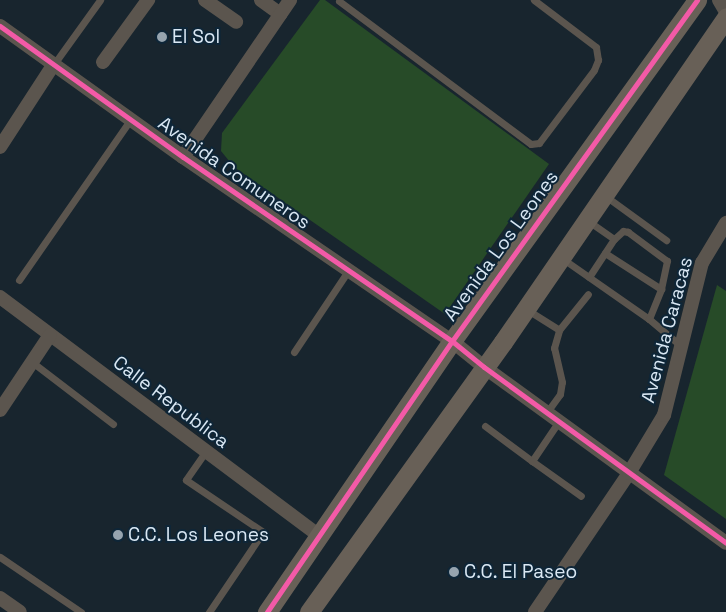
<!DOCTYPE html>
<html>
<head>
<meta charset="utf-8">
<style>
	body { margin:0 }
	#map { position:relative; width:726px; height:612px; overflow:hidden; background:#18252e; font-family:"Space Grotesk",sans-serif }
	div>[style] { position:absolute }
	.green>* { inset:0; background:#274b28 }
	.lane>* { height:7px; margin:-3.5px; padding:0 3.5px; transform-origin:3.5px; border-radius:3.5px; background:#5b554e }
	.street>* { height:14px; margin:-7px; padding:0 7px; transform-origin:7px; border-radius:7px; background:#5b554e }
	.secondary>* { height:19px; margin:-9.5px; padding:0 9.5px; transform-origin:9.5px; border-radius:9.5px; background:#686057 }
	.cycleway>* { height:5px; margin:-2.5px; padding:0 2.5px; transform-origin:2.5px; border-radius:2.5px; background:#f35aa7 }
	.dots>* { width:14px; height:14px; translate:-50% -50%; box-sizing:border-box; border:2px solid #0e2638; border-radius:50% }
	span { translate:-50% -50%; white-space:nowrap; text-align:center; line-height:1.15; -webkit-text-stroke:4px #0e2638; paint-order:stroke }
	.poi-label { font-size:19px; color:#dae8f4 }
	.left { translate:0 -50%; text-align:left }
	.street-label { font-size:19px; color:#dae8f4 }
</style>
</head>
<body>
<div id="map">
	<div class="green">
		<i style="clip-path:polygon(320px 0,325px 0,549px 164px,445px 314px,234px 167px,221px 151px,222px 133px)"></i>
		<i style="clip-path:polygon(717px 285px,726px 291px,726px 519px,664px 475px)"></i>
	</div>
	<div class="lane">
		<i style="left:339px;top:1px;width:239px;rotate:36.7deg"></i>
		<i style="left:531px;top:144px;width:8px;rotate:-7deg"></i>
		<i style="left:539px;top:143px;width:91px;rotate:-53deg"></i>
		<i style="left:594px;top:70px;width:11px;rotate:-68deg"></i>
		<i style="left:598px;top:60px;width:13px;rotate:-99deg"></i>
		<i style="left:596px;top:47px;width:78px;rotate:-142.8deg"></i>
		<i style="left:54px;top:64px;width:79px;rotate:-54.3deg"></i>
		<i style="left:604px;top:195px;width:77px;rotate:36deg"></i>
		<i style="left:605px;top:253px;width:67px;rotate:32.7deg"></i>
		<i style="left:563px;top:259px;width:105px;rotate:34.9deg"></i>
		<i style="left:649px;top:319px;width:32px;rotate:-68deg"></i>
		<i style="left:661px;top:289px;width:29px;rotate:-78deg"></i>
		<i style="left:667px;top:261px;width:49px;rotate:-143.4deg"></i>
		<i style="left:628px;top:232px;width:5px;rotate:-169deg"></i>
		<i style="left:623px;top:231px;width:12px;rotate:138deg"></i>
		<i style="left:614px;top:239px;width:33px;rotate:-145deg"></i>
		<i style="left:589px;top:277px;width:45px;rotate:-56.7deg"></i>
		<i style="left:19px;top:280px;width:196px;rotate:-55.2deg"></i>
		<i style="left:526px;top:309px;width:39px;rotate:32deg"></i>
		<i style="left:649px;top:319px;width:42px;rotate:40.2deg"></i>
		<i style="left:294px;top:352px;width:97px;rotate:-56.3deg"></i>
		<i style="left:32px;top:362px;width:102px;rotate:37.4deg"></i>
		<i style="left:547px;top:412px;width:22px;rotate:-54deg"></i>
		<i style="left:560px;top:394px;width:12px;rotate:-81deg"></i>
		<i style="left:562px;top:382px;width:35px;rotate:-103deg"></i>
		<i style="left:554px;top:348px;width:19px;rotate:-74deg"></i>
		<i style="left:559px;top:330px;width:46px;rotate:-51.1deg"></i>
		<i style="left:485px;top:426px;width:59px;rotate:36.7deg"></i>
		<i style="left:532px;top:461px;width:48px;rotate:-56deg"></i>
		<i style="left:206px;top:451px;width:35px;rotate:125deg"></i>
		<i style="left:186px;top:480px;width:93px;rotate:34deg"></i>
		<i style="left:263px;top:532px;width:97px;rotate:124deg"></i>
		<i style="left:532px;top:461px;width:60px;rotate:35.5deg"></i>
		<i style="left:0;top:557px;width:98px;rotate:34.2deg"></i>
	</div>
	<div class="street">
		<i style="left:205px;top:0;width:38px;rotate:35deg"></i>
		<i style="left:261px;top:0;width:24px;rotate:36deg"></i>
		<i style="left:719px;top:0;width:14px;rotate:60deg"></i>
		<i style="left:0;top:26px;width:225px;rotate:35.6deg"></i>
		<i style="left:183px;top:157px;width:326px;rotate:34.4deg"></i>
		<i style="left:452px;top:341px;width:41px;rotate:39.1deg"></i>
		<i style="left:484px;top:367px;width:299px;rotate:36deg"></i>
		<i style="left:103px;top:62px;width:77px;rotate:-54deg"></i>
		<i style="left:0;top:147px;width:99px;rotate:-57deg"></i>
		<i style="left:183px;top:157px;width:190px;rotate:-55.7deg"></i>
		<i style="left:0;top:297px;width:399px;rotate:36.8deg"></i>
		<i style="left:0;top:410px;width:90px;rotate:-56.3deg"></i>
		<i style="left:0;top:598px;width:24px;rotate:35deg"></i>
		<i style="left:535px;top:612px;width:168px;rotate:-55.9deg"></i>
		<i style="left:629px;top:473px;width:68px;rotate:-58.9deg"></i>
		<i style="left:664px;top:415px;width:157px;rotate:-76deg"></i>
		<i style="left:702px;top:263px;width:47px;rotate:-59deg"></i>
	</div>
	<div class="secondary">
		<i style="left:267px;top:612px;width:328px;rotate:-55.7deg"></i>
		<i style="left:452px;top:341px;width:420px;rotate:-54.3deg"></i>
		<i style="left:309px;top:612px;width:332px;rotate:-54.3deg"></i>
		<i style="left:503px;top:342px;width:394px;rotate:-55.5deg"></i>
	</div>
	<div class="cycleway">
		<i style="left:0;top:26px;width:225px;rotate:35.6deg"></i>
		<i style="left:183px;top:157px;width:326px;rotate:34.4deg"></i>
		<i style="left:452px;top:341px;width:41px;rotate:39.1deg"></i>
		<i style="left:484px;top:367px;width:299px;rotate:36deg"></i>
		<i style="left:267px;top:612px;width:328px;rotate:-55.7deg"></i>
		<i style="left:452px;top:341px;width:420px;rotate:-54.3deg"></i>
	</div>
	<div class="dots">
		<i style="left:162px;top:37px;background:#96a4af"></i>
		<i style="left:118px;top:535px;background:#96a4af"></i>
		<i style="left:454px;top:572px;background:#96a4af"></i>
	</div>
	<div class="poi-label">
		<span class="left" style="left:172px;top:37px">El Sol</span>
		<span class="left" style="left:128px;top:535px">C.C. Los Leones</span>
		<span class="left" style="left:464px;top:572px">C.C. El Paseo</span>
	</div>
	<div class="street-label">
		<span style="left:234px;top:173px;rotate:35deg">Avenida Comuneros</span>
		<span style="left:501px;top:246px;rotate:-54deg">Avenida Los Leones</span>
		<span style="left:667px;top:330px;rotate:-75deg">Avenida Caracas</span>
		<span style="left:171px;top:402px;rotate:37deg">Calle Republica</span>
	</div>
</div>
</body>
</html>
